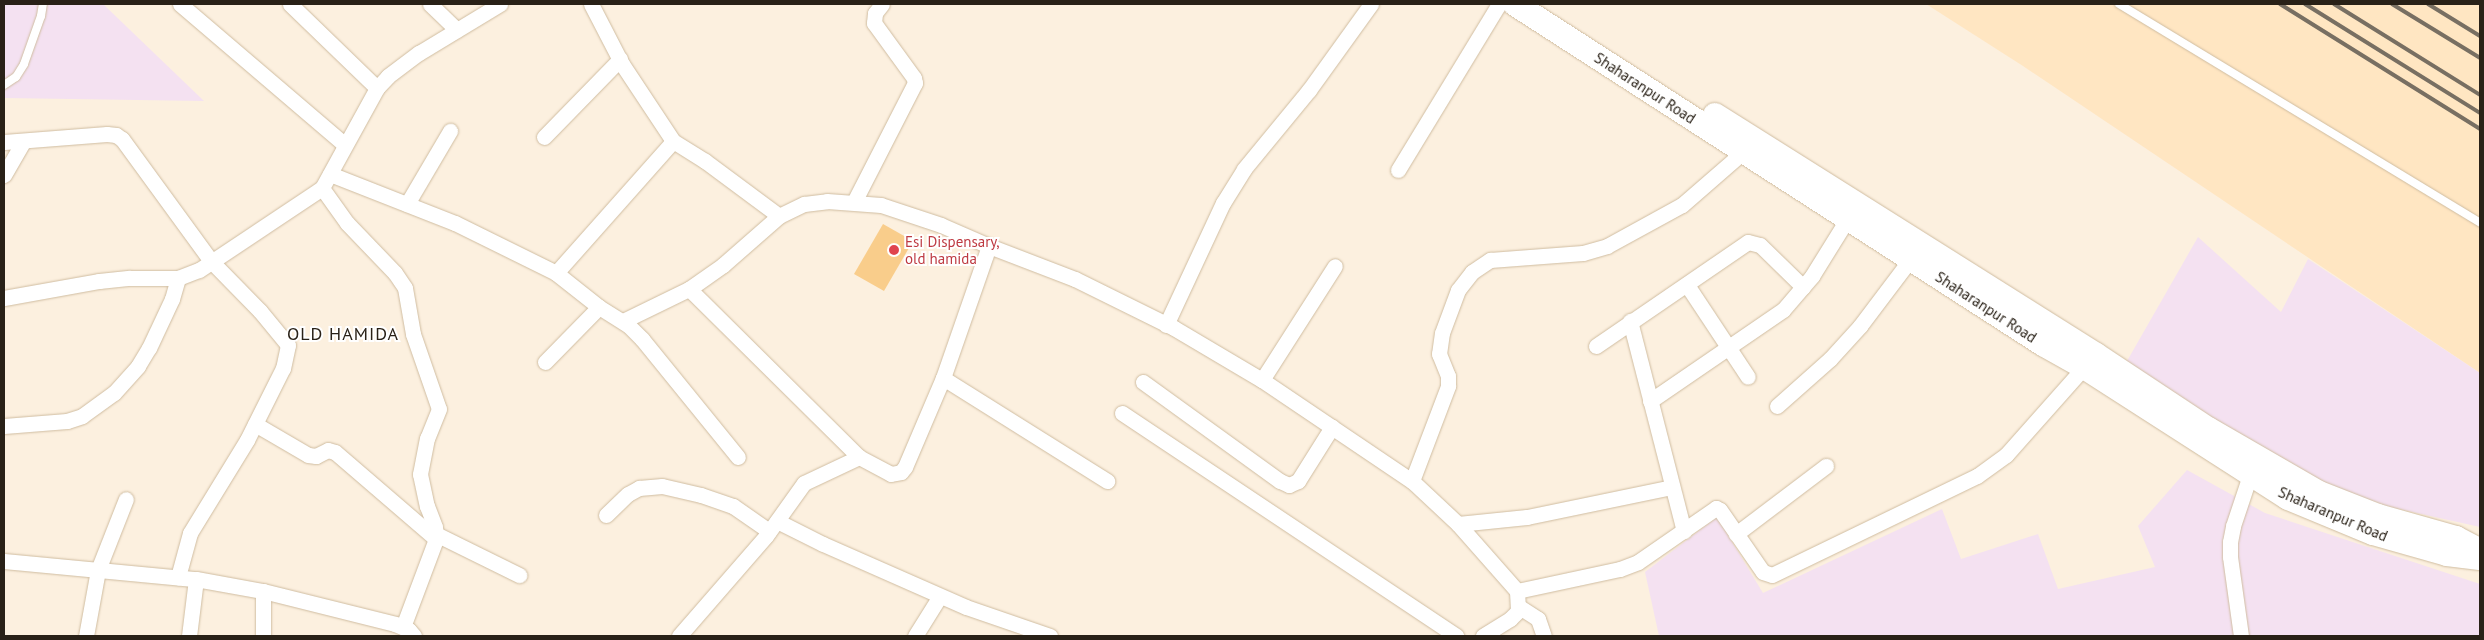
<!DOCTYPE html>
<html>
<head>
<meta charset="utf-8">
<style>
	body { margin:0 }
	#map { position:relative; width:2484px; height:640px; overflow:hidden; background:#fcf0df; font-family:"PT Sans",sans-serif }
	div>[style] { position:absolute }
	.built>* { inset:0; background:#ffe6c2 }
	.industrial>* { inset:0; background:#f4e1f1 }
	.building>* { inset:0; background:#f9cd8b }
	.roads { filter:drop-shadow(0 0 1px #cfbca0) drop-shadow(0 0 1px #cfbca0) }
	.service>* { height:8px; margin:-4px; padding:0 4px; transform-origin:4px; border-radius:4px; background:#fff }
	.minor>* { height:15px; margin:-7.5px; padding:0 7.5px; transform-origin:7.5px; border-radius:7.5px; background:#fff }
	.primary>* { height:24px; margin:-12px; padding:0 12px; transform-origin:12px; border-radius:12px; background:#fff }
	.rail>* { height:4px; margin:-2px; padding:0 2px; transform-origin:2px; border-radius:2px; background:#786f62 }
	.dots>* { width:14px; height:14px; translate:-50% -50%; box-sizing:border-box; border:2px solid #fff; border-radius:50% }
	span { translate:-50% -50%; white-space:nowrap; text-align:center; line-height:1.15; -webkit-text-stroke:4px #fff; paint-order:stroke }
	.street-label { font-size:15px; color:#292117 }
	.health-label { font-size:15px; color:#be3a42 }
	.left { translate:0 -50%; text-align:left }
	.quarter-label { font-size:18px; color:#292117; letter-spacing:1px }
	.frame { position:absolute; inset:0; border:5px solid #292117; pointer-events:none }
</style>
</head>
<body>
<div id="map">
	<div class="built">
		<i style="clip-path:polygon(1926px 4px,2480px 4px,2480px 373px,2023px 66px)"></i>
	</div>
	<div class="industrial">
		<i style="clip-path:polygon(4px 4px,103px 4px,204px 101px,4px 98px)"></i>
		<i style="clip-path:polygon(2198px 237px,2281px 312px,2308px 259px,2480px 373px,2480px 527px,2390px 507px,2321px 484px,2123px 368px)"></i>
		<i style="clip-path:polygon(2187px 470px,2265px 513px,2480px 584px,2480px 636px,1659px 636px,1645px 572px,1717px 517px,1763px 593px,1942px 509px,1961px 559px,2038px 534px,2058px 589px,2155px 567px,2138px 526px)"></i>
	</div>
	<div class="building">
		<i style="clip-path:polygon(883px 224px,913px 241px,884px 291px,854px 274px)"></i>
	</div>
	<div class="roads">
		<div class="service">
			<i style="left:2119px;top:4px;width:422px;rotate:31.2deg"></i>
			<i style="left:4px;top:85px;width:14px;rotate:-34deg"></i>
			<i style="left:16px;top:77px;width:15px;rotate:-58deg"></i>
			<i style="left:24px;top:64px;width:51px;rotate:-70.5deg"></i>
			<i style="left:41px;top:16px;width:12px;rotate:-81deg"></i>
		</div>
		<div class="minor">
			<i style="left:180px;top:4px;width:216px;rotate:40.5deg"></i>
			<i style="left:290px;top:4px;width:121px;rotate:44deg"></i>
			<i style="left:430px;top:4px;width:37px;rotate:44deg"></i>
			<i style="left:591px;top:4px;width:68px;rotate:62.7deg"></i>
			<i style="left:622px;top:64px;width:92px;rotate:56.5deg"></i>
			<i style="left:673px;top:141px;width:38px;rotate:32deg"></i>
			<i style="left:705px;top:161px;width:92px;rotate:36.6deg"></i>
			<i style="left:544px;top:137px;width:109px;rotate:-45.7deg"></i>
			<i style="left:4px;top:142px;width:103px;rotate:-4.4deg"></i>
			<i style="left:107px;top:134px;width:9px;rotate:6deg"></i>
			<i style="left:116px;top:135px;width:7px;rotate:34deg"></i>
			<i style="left:122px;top:139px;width:151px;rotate:53.9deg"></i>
			<i style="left:211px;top:261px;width:70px;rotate:45.6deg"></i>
			<i style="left:260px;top:311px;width:44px;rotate:50.5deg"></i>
			<i style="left:288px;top:345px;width:24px;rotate:102deg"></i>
			<i style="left:283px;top:368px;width:80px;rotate:116.6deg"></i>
			<i style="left:247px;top:440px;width:109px;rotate:121.5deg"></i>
			<i style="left:190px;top:533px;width:46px;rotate:105.3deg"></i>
			<i style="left:1398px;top:170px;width:194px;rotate:-58.7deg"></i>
			<i style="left:330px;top:174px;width:134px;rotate:21.4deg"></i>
			<i style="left:455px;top:223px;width:113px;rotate:26.3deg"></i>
			<i style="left:556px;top:273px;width:55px;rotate:38.3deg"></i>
			<i style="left:599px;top:307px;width:34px;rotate:32deg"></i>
			<i style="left:628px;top:325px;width:20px;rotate:45deg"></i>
			<i style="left:642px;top:339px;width:152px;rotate:50.9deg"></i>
			<i style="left:4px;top:175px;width:39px;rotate:-60deg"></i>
			<i style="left:322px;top:188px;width:43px;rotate:54.5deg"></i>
			<i style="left:347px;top:223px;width:69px;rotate:46.2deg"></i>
			<i style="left:395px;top:273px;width:18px;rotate:56deg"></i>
			<i style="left:405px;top:288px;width:47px;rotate:80.1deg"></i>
			<i style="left:413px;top:334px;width:79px;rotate:70.9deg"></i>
			<i style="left:439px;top:409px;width:31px;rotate:112deg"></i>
			<i style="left:427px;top:438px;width:37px;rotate:101deg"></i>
			<i style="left:420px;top:474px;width:33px;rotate:78deg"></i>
			<i style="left:427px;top:506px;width:22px;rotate:69deg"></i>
			<i style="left:435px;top:527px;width:12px;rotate:85deg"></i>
			<i style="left:436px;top:539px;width:94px;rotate:110.6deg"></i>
			<i style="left:854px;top:202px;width:134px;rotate:-62.9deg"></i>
			<i style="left:915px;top:83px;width:5px;rotate:-101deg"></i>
			<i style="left:914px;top:78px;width:68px;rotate:-126deg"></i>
			<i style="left:874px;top:23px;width:10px;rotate:-84deg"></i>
			<i style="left:875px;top:13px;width:11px;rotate:-52deg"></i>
			<i style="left:407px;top:204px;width:85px;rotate:-59.5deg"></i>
			<i style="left:556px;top:273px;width:176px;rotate:-48.4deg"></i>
			<i style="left:1687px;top:285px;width:110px;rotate:56.5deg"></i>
			<i style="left:4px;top:298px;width:97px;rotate:-10.1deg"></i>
			<i style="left:99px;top:281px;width:31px;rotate:-6deg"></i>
			<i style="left:130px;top:278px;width:48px"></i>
			<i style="left:178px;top:278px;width:22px;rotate:-21deg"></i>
			<i style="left:199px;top:270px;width:148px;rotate:-33.7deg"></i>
			<i style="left:322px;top:188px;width:114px;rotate:-61.2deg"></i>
			<i style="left:377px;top:88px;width:16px;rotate:-47deg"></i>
			<i style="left:388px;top:76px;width:39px;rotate:-37deg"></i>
			<i style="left:419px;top:53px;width:95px;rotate:-31.2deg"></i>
			<i style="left:623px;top:321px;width:73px;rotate:-25.9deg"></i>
			<i style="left:689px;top:289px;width:42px;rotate:-35.2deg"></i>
			<i style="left:723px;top:265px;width:74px;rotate:-41.2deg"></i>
			<i style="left:779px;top:216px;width:28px;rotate:-26deg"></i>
			<i style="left:804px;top:204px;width:23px;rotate:-7deg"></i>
			<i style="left:827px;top:201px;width:54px;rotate:4.2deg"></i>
			<i style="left:881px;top:205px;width:63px;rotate:18.4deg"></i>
			<i style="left:941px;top:225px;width:52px;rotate:23.6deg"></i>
			<i style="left:989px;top:246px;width:92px;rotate:21deg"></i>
			<i style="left:1075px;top:279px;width:110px;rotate:26.3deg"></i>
			<i style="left:1174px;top:328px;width:102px;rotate:30.6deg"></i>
			<i style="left:1262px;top:380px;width:181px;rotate:34deg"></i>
			<i style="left:1412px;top:481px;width:63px;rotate:43.1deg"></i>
			<i style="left:1458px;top:524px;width:89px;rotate:48.6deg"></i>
			<i style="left:1517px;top:591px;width:20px;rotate:87deg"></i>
			<i style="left:1518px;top:611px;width:11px;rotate:135deg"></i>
			<i style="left:1510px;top:619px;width:32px;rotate:148deg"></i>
			<i style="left:1630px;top:321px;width:217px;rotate:75.6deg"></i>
			<i style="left:1166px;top:325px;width:135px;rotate:-65deg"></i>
			<i style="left:1223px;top:203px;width:40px;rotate:-58deg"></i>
			<i style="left:1244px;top:169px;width:102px;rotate:-50.6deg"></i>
			<i style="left:1309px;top:90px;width:106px;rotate:-54.2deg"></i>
			<i style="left:1596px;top:346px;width:184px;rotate:-34.4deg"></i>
			<i style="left:1748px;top:242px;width:12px;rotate:14deg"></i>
			<i style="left:1760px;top:245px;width:60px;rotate:44.3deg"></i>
			<i style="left:545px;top:362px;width:77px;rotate:-45.5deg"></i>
			<i style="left:943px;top:378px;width:194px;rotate:32.1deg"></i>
			<i style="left:1262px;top:380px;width:135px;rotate:-57.4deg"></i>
			<i style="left:1143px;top:382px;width:169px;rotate:35.9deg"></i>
			<i style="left:1280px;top:481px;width:10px;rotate:24deg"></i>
			<i style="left:1289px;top:485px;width:10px;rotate:-24deg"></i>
			<i style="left:1298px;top:481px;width:64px;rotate:-57.8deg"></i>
			<i style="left:1650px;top:401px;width:161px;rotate:-34.4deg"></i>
			<i style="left:1783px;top:310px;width:45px;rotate:-49.5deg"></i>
			<i style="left:1812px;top:276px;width:68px;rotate:-58.2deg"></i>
			<i style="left:1777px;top:406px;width:71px;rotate:-41.6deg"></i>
			<i style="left:1830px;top:359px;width:45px;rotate:-47.7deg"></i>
			<i style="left:1860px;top:326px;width:93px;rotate:-52.9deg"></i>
			<i style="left:1122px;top:413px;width:402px;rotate:33.7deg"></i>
			<i style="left:255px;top:424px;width:61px;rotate:30.3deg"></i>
			<i style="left:308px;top:455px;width:8px;rotate:7deg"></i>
			<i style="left:316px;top:456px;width:13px;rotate:-27deg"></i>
			<i style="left:328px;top:450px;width:7px;rotate:16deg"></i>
			<i style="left:335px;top:452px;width:133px;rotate:40.7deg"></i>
			<i style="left:4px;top:426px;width:63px;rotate:-4.5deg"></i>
			<i style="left:67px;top:421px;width:16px;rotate:-18deg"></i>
			<i style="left:82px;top:416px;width:39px;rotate:-36deg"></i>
			<i style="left:114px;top:393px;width:36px;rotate:-48deg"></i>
			<i style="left:138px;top:366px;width:21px;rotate:-59deg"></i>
			<i style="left:149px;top:348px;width:54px;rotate:-64.9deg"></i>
			<i style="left:172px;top:299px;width:22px;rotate:-74deg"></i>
			<i style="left:859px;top:457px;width:36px;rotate:28deg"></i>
			<i style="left:891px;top:474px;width:10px;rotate:-11deg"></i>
			<i style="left:901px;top:472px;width:6px;rotate:-51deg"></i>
			<i style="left:905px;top:467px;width:97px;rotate:-66.9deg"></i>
			<i style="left:943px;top:378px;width:140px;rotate:-70.8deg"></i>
			<i style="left:1412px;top:481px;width:102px;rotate:-69.2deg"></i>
			<i style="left:1448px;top:386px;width:10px;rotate:-90deg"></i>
			<i style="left:1448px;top:376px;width:24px;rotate:-112deg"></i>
			<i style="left:1439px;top:354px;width:21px;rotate:-82deg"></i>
			<i style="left:1442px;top:333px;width:46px;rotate:-69.6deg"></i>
			<i style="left:1458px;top:290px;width:23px;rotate:-52deg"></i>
			<i style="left:1472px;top:272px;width:22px;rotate:-34deg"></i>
			<i style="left:1490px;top:260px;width:93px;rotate:-4.3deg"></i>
			<i style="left:1583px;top:253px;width:25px;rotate:-16deg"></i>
			<i style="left:1607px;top:246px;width:85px;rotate:-28.7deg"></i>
			<i style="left:1682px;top:205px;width:81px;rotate:-41deg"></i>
			<i style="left:606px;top:515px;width:30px;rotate:-44deg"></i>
			<i style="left:628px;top:494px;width:13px;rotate:-29deg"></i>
			<i style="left:639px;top:488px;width:23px;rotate:-5deg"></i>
			<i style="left:662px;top:486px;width:40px;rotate:13deg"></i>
			<i style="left:701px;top:495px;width:34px;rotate:19deg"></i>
			<i style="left:733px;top:506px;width:44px;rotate:34.8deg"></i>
			<i style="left:777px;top:521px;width:51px;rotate:26.6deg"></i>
			<i style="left:823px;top:544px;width:156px;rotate:23.8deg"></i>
			<i style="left:966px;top:607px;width:89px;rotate:19deg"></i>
			<i style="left:1458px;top:524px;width:69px;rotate:-5.8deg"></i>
			<i style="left:1527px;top:517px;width:148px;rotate:-11.7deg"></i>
			<i style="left:436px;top:534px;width:93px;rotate:26.3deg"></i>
			<i style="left:1736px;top:534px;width:113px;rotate:-37.1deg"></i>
			<i style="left:4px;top:561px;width:193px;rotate:5.4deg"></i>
			<i style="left:196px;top:579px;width:68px;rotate:10.2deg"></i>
			<i style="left:263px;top:591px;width:136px;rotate:14deg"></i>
			<i style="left:395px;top:624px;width:15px;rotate:23deg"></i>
			<i style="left:409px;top:630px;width:8px;rotate:50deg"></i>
			<i style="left:263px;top:591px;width:45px;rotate:90deg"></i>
			<i style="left:1517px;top:591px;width:105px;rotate:-12.1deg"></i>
			<i style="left:1620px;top:569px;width:19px;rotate:-21deg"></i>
			<i style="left:1638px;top:562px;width:95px;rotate:-34.7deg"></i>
			<i style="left:1716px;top:508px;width:4px;rotate:27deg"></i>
			<i style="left:1720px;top:510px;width:75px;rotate:55.3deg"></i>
			<i style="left:1763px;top:572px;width:9px;rotate:18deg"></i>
			<i style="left:1772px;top:575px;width:228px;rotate:-25.8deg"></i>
			<i style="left:1977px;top:476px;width:36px;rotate:-36deg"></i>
			<i style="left:2006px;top:455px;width:118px;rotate:-48.4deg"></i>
			<i style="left:1518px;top:606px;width:24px;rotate:33deg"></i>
			<i style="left:1538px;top:619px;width:18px;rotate:71deg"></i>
			<i style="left:86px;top:636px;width:67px;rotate:-79.7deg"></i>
			<i style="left:98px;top:570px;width:76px;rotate:-68.5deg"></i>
			<i style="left:189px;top:636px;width:57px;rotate:-83deg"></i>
			<i style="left:679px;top:636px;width:133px;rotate:-49deg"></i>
			<i style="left:766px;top:536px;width:65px;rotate:-54.4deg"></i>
			<i style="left:804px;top:483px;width:61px;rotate:-25.3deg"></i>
			<i style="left:859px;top:457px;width:239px;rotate:-135.3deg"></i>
			<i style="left:915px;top:636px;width:47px;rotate:-58deg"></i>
			<i style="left:2241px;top:636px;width:80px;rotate:-97.9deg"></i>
			<i style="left:2230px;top:557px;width:15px;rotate:-90deg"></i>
			<i style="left:2230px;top:542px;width:16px;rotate:-79deg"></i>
			<i style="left:2233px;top:526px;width:54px;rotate:-71.6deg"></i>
		</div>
		<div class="primary">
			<i style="left:1515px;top:4px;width:628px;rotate:32.78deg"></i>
			<i style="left:2043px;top:344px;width:47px;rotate:29.3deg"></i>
			<i style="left:2084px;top:367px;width:242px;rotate:32.7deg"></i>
			<i style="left:2288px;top:498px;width:92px;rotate:22.4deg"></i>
			<i style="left:2373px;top:533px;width:77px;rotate:15.8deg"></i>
			<i style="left:2447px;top:554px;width:33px;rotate:7deg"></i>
			<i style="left:1715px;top:115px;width:450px;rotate:32.2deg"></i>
			<i style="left:2096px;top:355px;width:134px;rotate:33.5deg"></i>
			<i style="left:2208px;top:429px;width:128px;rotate:30deg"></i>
			<i style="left:2319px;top:493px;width:63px;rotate:21.3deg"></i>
			<i style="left:2378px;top:516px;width:81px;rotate:15.8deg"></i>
			<i style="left:2456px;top:538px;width:27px;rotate:28deg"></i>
		</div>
	</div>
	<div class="rail">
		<i style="left:2280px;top:4px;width:236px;rotate:32deg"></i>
		<i style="left:2305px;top:4px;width:206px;rotate:31.9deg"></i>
		<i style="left:2334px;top:4px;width:172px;rotate:31.9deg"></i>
		<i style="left:2392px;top:4px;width:103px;rotate:31.5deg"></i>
		<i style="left:2428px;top:4px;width:61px;rotate:31.6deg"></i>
	</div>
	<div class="dots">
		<i style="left:894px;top:250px;background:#e0444e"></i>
	</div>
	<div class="street-label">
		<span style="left:1645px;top:88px;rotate:33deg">Shaharanpur Road</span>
		<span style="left:1986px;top:307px;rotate:33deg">Shaharanpur Road</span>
		<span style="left:2333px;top:514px;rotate:23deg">Shaharanpur Road</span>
	</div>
	<div class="health-label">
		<span class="left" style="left:905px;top:250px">Esi Dispensary,<br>old hamida</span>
	</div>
	<div class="quarter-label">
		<span style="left:343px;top:334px">OLD HAMIDA</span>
	</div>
	<div class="frame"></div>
</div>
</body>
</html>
